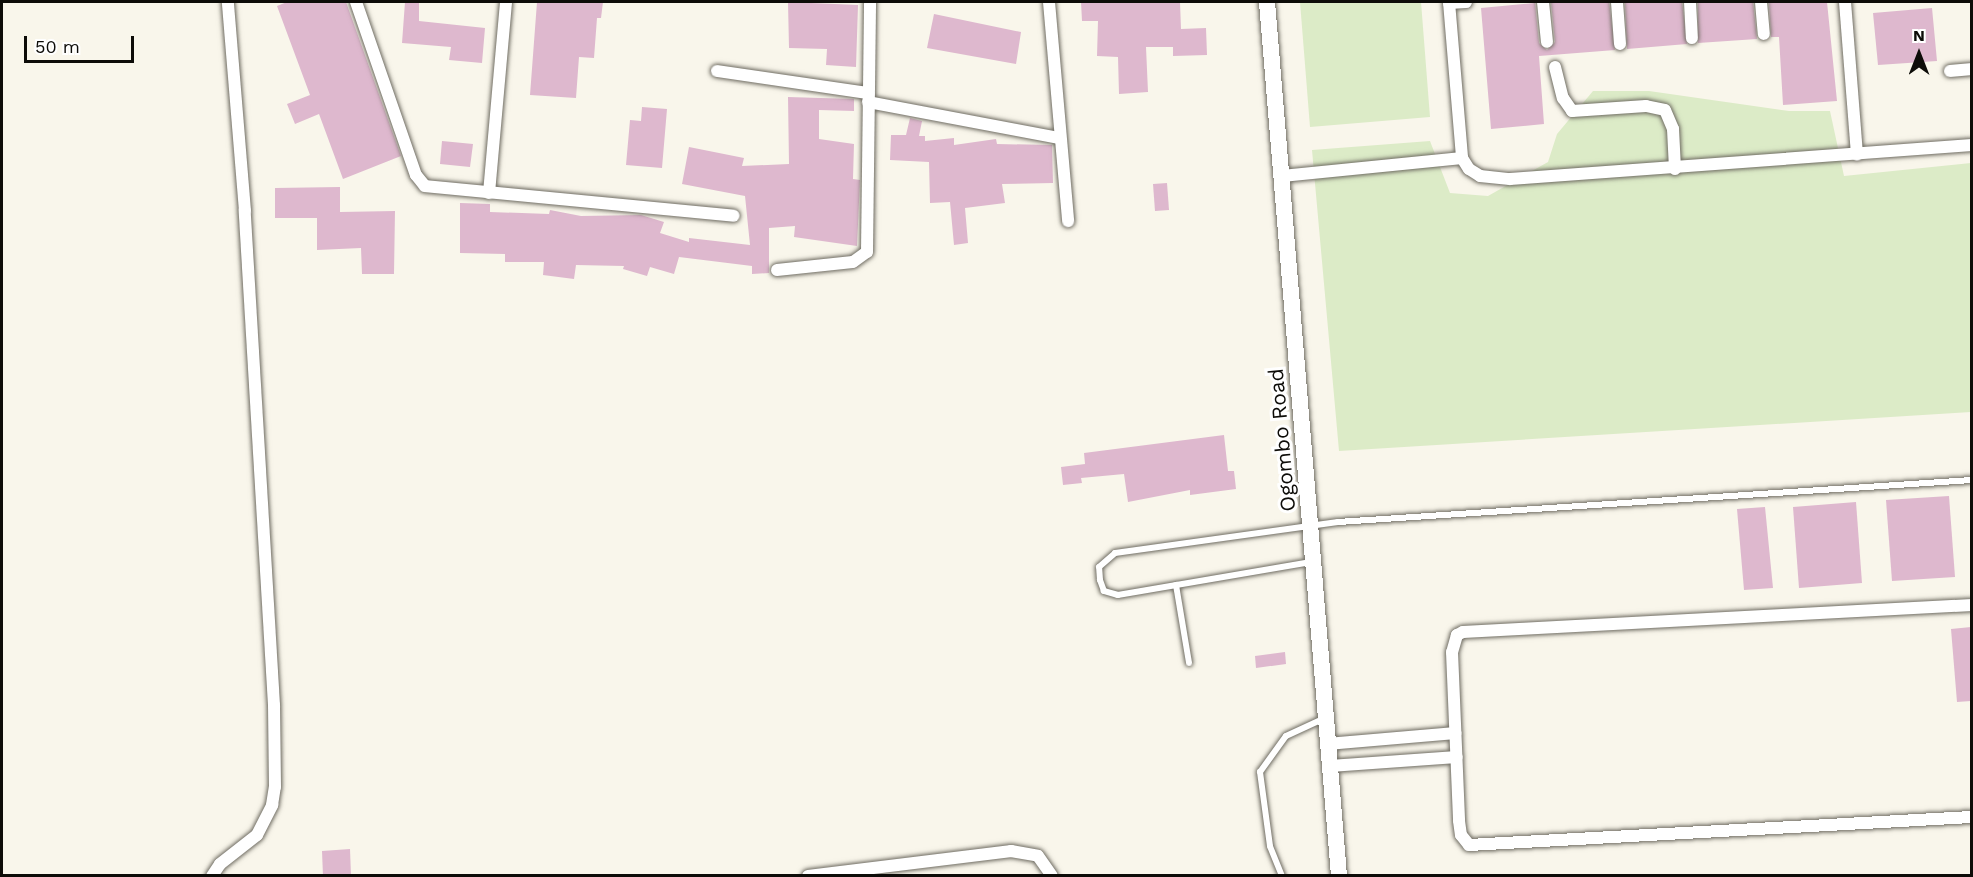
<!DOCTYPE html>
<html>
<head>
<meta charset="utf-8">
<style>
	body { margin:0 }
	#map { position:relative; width:1973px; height:877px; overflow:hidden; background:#f9f6eb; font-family:"Work Sans",sans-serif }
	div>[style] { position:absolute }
	.green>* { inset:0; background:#dcebc7 }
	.building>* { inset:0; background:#deb8ce }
	.roads { filter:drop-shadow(0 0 2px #6f6c62) drop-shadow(0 0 2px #6f6c62) }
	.service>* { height:6px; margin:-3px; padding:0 3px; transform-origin:3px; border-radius:3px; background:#fff }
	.minor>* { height:12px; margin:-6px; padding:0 6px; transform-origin:6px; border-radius:6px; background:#fff }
	.secondary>* { height:16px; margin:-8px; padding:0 8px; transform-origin:8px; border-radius:8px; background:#fff }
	span { translate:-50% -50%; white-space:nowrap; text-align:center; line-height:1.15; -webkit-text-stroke:6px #fff; paint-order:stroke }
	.street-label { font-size:21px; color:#0d0c08 }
	.frame { position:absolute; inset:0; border:3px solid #0d0c08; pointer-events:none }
	.north { position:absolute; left:1889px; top:24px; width:60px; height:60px; -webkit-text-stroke:4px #fff; paint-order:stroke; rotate:0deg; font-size:16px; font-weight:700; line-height:24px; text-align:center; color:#0d0c08 }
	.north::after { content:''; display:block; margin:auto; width:21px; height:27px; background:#0d0c08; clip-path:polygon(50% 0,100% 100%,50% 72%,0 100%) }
	.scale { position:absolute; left:24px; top:36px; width:110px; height:27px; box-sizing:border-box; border:3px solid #0d0c08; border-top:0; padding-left:8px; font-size:18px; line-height:21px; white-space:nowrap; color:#0d0c08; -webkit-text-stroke:4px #fff; paint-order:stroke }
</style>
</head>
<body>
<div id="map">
	<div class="green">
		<i style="clip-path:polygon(1300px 2px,1421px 2px,1430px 117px,1310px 127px)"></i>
		<i style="clip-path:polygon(1593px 91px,1649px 91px,1789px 111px,1830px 111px,1844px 176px,1971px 163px,1971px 412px,1339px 451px,1312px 150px,1430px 141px,1450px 193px,1488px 196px,1548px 162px,1557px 134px)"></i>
	</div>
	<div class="building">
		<i style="clip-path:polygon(287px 2px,346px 2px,401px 156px,343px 179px,319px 114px,295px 124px,287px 104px,310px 95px,277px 6px)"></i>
		<i style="clip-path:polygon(405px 2px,419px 2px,419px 21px,485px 28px,482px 63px,449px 60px,451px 47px,402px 43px)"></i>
		<i style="clip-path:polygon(537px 2px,603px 2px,601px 18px,597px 18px,594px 58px,579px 57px,576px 98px,530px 95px)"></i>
		<i style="clip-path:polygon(788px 2px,858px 5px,856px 67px,826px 65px,827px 49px,789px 48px)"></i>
		<i style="clip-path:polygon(1081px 2px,1180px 2px,1181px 29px,1206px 28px,1207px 55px,1173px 56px,1173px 47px,1146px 47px,1148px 92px,1119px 94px,1118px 57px,1097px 56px,1098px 21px,1082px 21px)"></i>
		<i style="clip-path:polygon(1551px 2px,1609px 2px,1615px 50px,1539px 56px,1544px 124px,1491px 129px,1481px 8px,1535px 3px,1539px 43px,1547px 50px,1555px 42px)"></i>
		<i style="clip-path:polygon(1625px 2px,1682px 2px,1687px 44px,1627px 49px)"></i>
		<i style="clip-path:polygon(1698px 2px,1753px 2px,1757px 39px,1698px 43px)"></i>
		<i style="clip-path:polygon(1769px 2px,1827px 2px,1837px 101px,1783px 105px,1779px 37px,1771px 37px)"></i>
		<i style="clip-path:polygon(1932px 8px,1937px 61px,1878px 65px,1873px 13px)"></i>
		<i style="clip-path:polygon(934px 14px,1021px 32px,1016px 64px,927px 48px)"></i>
		<i style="clip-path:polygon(788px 97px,854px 99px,854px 111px,819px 110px,819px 139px,854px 144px,853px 179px,860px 180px,857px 246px,794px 237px,795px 226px,769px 228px,769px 273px,752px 274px,752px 266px,679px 257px,674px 274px,650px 267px,647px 276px,623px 269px,624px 266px,576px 265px,574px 279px,543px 275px,544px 262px,505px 262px,505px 254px,460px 253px,460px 203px,490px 204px,490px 212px,549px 214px,550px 210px,581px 216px,641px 215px,664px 222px,660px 233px,689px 242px,689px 238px,750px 245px,745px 196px,682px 184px,689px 147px,744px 158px,742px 166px,789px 164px)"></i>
		<i style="clip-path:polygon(642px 107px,667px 109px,662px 168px,626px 165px,630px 120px,641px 121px)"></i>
		<i style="clip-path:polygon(910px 118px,922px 121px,919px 136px,925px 136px,925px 141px,954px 138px,954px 145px,996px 139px,997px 144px,1052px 145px,1053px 183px,1002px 184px,1005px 203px,965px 208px,968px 243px,954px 245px,950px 202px,930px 203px,929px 162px,890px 160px,891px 135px,906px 135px)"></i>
		<i style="clip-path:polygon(442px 141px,473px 144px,470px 167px,440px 164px)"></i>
		<i style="clip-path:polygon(1167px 183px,1169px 210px,1155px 211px,1153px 184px)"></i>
		<i style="clip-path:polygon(340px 187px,340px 212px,395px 211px,394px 274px,362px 274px,361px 248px,317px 250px,317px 218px,275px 218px,275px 188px)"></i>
		<i style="clip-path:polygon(1224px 435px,1228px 471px,1234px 471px,1236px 489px,1190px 495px,1190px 490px,1128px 502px,1124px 474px,1081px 478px,1082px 483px,1063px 485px,1061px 467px,1085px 464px,1084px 453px)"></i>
		<i style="clip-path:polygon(1949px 496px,1955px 577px,1892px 581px,1886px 500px)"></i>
		<i style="clip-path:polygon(1856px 502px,1862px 583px,1799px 588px,1793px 507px)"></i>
		<i style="clip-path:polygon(1765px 507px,1773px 588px,1744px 590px,1737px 509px)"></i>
		<i style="clip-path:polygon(1971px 627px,1971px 701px,1957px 702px,1951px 629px)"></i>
		<i style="clip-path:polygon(1285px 652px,1286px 664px,1256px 668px,1255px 656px)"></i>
		<i style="clip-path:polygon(350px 849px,351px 876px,323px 876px,322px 851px)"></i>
	</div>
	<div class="roads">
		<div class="service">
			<i style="left:1311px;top:562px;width:196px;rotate:170.3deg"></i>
			<i style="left:1118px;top:595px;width:15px;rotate:-164deg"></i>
			<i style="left:1104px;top:591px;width:12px;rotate:-110deg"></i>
			<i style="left:1100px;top:580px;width:13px;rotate:-94deg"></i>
			<i style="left:1099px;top:567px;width:21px;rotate:-41deg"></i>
			<i style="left:1115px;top:553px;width:225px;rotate:-7.9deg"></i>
			<i style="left:1338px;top:522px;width:635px;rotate:-3.79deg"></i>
			<i style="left:1176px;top:585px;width:79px;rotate:80.5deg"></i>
			<i style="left:1282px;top:876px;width:32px;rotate:-112deg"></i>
			<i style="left:1270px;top:846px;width:75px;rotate:-97.7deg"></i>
			<i style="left:1260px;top:772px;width:44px;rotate:-54.2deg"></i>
			<i style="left:1286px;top:736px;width:43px;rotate:-24.8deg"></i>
		</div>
		<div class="minor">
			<i style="left:356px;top:2px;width:183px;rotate:70.9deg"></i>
			<i style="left:416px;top:175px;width:14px;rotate:51deg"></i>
			<i style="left:425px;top:186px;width:310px;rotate:5.5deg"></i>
			<i style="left:1049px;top:2px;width:220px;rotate:85deg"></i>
			<i style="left:1449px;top:2px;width:157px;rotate:85.2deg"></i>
			<i style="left:1462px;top:158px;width:13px;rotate:58deg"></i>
			<i style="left:1469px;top:169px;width:13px;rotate:32deg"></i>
			<i style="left:1480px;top:176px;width:30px;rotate:6deg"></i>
			<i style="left:1510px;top:179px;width:463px;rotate:-4.2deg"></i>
			<i style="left:1543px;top:2px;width:40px;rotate:84.3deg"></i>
			<i style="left:1617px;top:2px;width:42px;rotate:85.9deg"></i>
			<i style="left:1690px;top:2px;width:36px;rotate:87deg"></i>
			<i style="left:1761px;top:2px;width:32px;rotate:85deg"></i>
			<i style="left:1845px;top:2px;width:153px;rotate:85.5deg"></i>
			<i style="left:1449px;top:3px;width:17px;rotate:-3deg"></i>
			<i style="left:1555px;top:67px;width:32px;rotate:76deg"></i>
			<i style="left:1563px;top:98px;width:16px;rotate:55deg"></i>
			<i style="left:1572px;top:111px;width:74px;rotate:-3.9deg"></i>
			<i style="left:1646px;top:106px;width:19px;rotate:12deg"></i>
			<i style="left:1665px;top:110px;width:21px;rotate:67deg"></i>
			<i style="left:1673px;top:129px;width:40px;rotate:87.1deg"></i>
			<i style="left:717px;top:71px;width:153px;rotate:8.3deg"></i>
			<i style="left:1950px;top:71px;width:22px;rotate:-5deg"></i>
			<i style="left:868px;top:102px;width:193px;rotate:10.7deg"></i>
			<i style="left:1282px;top:176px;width:181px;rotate:-5.7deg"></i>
			<i style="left:489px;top:193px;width:192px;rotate:-84.9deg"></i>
			<i style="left:777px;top:270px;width:76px;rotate:-6deg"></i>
			<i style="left:853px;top:262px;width:17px;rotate:-36deg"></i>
			<i style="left:867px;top:252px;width:250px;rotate:-89.3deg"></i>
			<i style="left:1972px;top:605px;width:510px;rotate:176.96deg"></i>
			<i style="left:1463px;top:632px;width:7px;rotate:153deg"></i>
			<i style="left:1457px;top:635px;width:18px;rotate:106deg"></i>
			<i style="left:1452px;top:652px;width:169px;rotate:87.6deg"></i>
			<i style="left:1459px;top:821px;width:14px;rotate:82deg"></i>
			<i style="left:1461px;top:835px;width:13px;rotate:51deg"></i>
			<i style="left:1469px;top:845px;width:504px;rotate:-3.19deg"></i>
			<i style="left:1327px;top:744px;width:129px;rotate:-4.9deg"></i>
			<i style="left:1330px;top:766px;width:127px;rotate:-4.1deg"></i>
			<i style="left:212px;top:876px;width:14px;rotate:-56deg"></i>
			<i style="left:220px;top:864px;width:47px;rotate:-38.1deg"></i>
			<i style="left:257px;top:835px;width:34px;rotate:-63deg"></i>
			<i style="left:272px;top:805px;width:18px;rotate:-81deg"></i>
			<i style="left:275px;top:787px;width:82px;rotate:-90.7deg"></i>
			<i style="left:274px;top:705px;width:495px;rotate:-93.4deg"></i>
			<i style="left:245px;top:211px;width:210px;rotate:-94.7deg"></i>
			<i style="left:808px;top:876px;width:205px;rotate:-7deg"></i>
			<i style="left:1011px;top:851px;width:27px;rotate:10deg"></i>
			<i style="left:1038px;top:856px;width:24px;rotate:55deg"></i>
		</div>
		<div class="secondary">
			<i style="left:1267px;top:2px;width:877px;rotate:85.29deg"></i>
		</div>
	</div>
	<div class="street-label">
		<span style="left:1282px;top:440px;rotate:-95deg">Ogombo Road</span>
	</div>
	<div class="frame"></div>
	<div class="north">N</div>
	<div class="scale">50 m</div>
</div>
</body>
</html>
